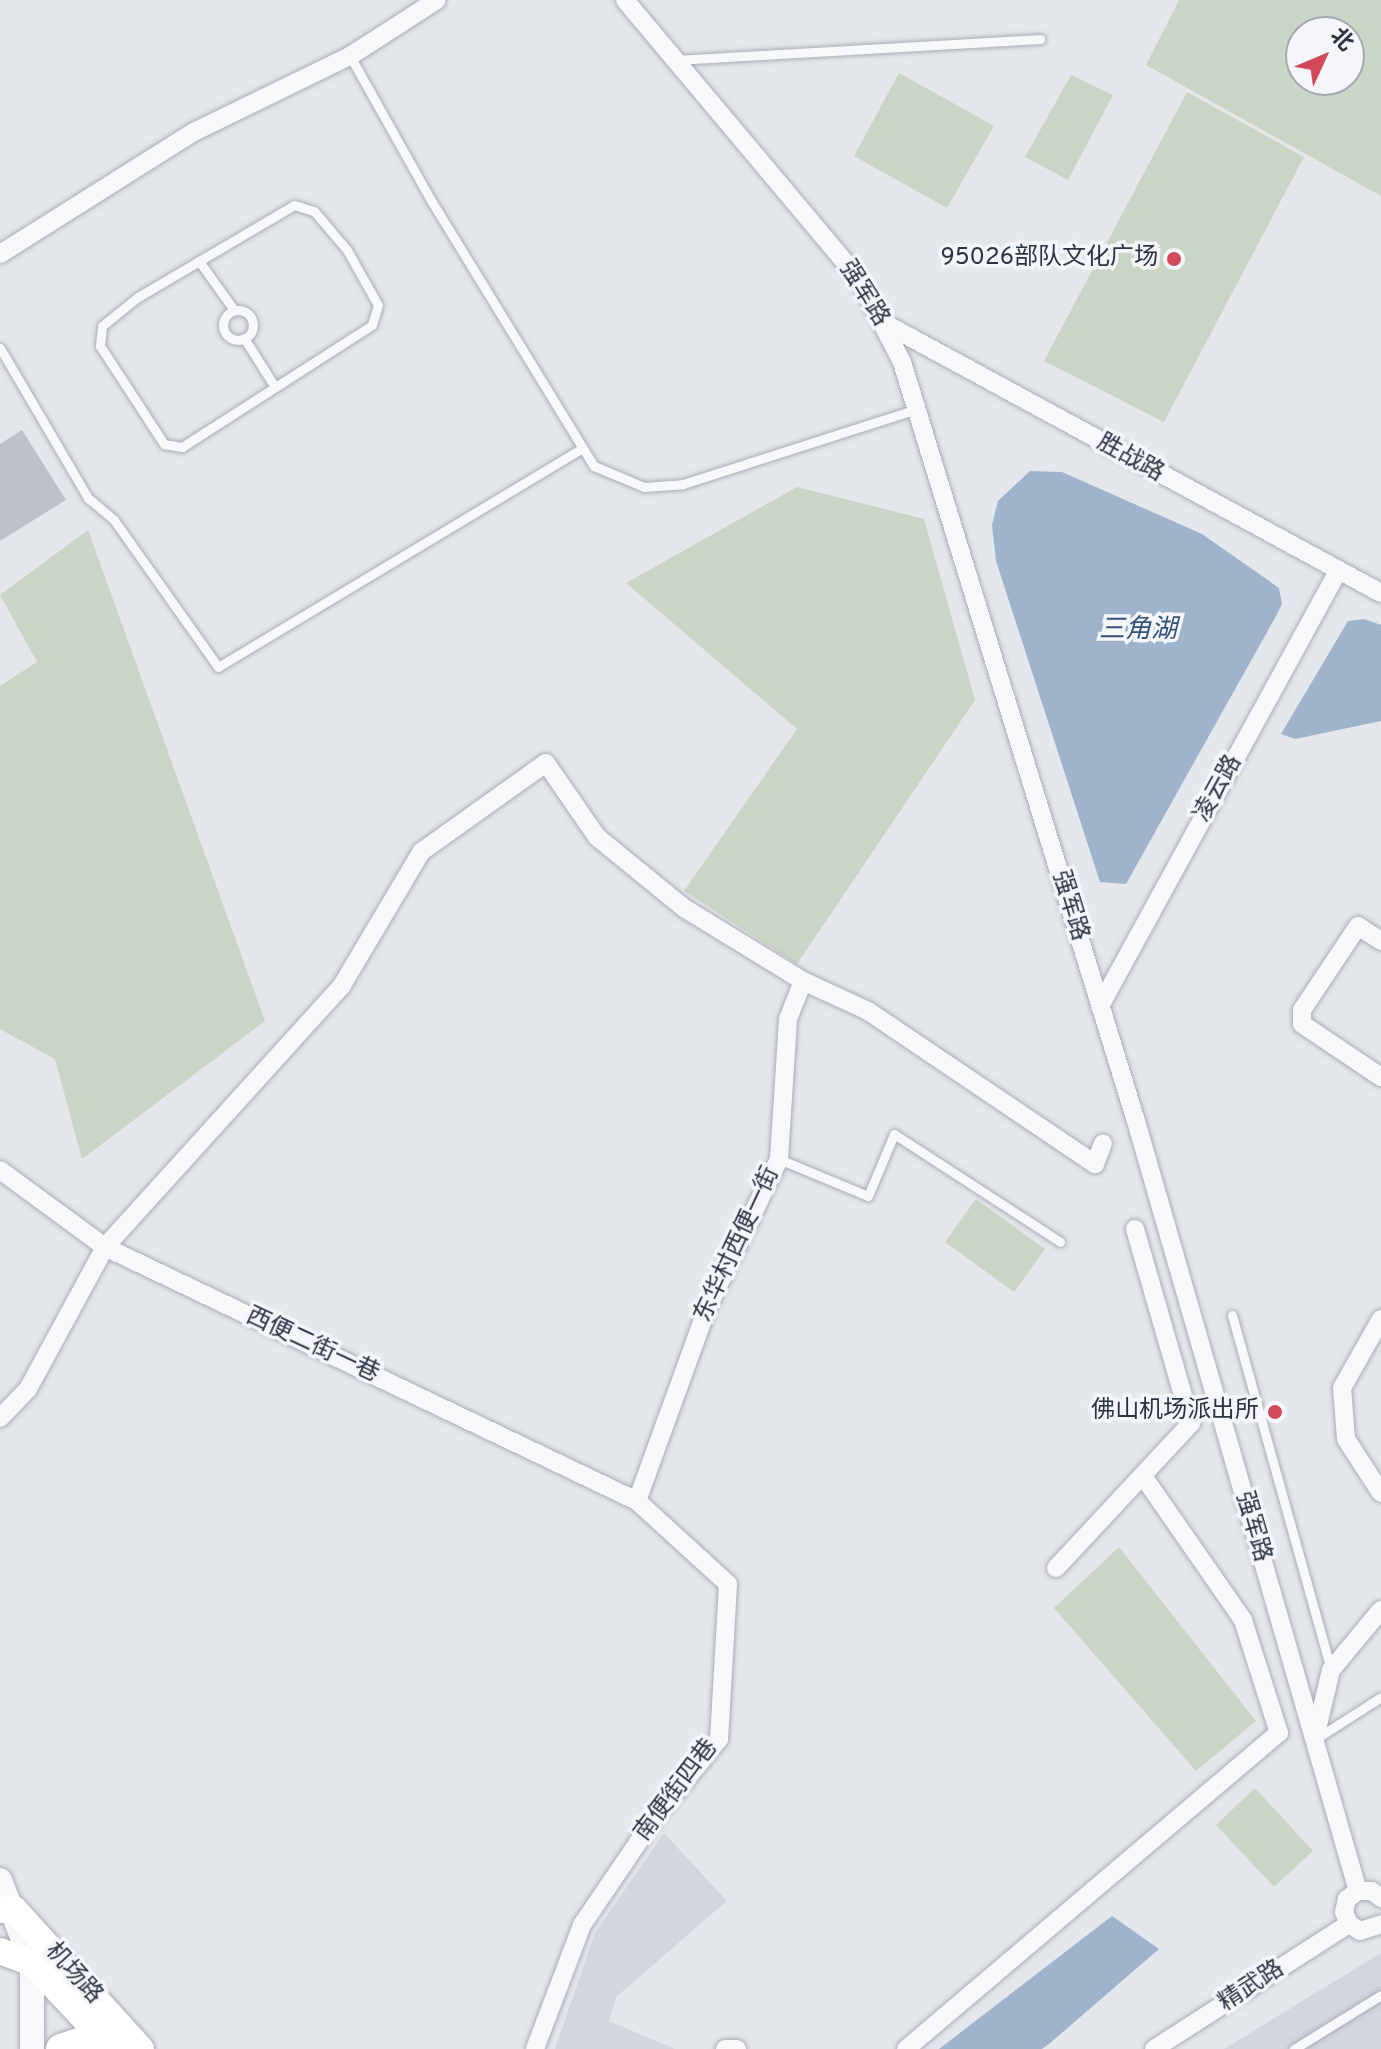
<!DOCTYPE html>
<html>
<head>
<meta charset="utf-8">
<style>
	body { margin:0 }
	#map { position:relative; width:1381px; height:2049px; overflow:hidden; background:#e4e7ec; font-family:Overpass,"Noto Sans SC",sans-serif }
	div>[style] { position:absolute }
	.built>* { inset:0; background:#d2d6de }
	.green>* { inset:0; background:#c9d6c5 }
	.water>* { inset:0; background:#9fb4cc }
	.building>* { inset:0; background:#bbc0ca }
	.roads { filter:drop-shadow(0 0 2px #a9aeb7) drop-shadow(0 0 2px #a9aeb7) }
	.service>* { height:9px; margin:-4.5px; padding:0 4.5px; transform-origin:4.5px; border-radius:4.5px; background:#f7f8fa }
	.service>.ring { margin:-4.5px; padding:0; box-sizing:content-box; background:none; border:9px solid #f7f8fa; border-radius:50% }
	.minor>* { height:18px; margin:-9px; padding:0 9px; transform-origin:9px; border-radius:9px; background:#f7f8fa }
	.tertiary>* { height:24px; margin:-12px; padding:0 12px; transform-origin:12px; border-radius:12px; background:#f7f8fa }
	.secondary>* { height:26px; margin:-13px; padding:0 13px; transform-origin:13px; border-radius:13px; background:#fff }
	.primary>* { height:30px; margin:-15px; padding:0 15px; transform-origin:15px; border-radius:15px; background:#fff }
	.dots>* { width:22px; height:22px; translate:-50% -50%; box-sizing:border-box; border:4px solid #f4f6f9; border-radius:50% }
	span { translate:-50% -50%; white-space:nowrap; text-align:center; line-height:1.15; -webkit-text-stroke:7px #f4f6f9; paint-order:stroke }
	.poi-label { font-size:24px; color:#2b3445 }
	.right { translate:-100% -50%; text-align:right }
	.street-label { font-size:24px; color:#2b3445 }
	.water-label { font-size:26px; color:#34527a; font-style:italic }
	.north { position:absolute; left:1285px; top:16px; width:80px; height:80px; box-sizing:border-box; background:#f4f6f9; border:2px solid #a4a8b1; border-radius:50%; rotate:46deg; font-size:22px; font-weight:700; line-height:32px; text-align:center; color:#2b3445 }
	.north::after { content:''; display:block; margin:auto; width:28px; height:36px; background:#d1495b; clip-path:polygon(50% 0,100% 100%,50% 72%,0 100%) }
</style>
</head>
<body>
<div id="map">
	<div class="built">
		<i style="clip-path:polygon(664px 1833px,727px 1901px,616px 1997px,609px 2021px,675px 2049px,555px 2049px,595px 1933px)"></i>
		<i style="clip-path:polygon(1381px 1953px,1381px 2049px,1224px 2049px)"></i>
	</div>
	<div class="green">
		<i style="clip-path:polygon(evenodd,1179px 0,1381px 0,1381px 196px,1146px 65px,1179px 0,1301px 32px,1349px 32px,1349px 80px,1301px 80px,1301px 32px)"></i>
		<i style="clip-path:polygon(899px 73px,994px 126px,947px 208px,854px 156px)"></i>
		<i style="clip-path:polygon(1071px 75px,1113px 95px,1068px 180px,1025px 157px)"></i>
		<i style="clip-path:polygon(1187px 92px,1304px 157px,1164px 422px,1044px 361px)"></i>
		<i style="clip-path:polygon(797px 487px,924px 519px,975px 700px,797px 964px,684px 891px,797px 729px,626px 583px)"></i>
		<i style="clip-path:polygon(88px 530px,265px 1021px,82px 1159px,55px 1059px,0 1029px,0 686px,37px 662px,0 595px)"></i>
		<i style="clip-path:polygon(976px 1199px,1045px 1249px,1014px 1292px,945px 1242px)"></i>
		<i style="clip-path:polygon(1119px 1547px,1256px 1721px,1196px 1771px,1054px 1608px)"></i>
		<i style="clip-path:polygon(1255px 1788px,1313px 1851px,1274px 1887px,1216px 1825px)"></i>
	</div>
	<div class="water">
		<i style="clip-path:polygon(1030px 471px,1062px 472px,1202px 534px,1279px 588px,1282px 604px,1276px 616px,1126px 884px,1100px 882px,996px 561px,992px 525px,998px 501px)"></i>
		<i style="clip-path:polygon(1364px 619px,1381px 625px,1381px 721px,1295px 739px,1281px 734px,1348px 621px)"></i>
		<i style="clip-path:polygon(1112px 1916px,1159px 1949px,1049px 2044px,1042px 2049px,939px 2049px)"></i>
	</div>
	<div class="building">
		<i style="clip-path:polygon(22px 430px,66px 500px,0 541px,0 444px)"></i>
	</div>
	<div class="roads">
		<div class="service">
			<i style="left:350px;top:56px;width:167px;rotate:60.7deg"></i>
			<i style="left:432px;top:202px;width:310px;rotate:58.5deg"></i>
			<i style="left:594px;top:466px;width:54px;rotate:22.8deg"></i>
			<i style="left:644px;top:487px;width:39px;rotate:-4deg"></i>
			<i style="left:683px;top:484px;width:243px;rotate:-17.8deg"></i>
			<i style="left:675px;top:60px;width:366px;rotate:-3.3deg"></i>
			<i style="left:294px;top:205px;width:21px;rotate:17deg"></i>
			<i style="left:314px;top:211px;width:51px;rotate:49.8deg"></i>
			<i style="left:347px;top:250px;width:63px;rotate:60.6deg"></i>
			<i style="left:378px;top:305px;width:21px;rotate:107deg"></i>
			<i style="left:372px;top:325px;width:226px;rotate:147.3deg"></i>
			<i style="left:182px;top:447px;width:18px;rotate:-171deg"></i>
			<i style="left:164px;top:444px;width:117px;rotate:-123.1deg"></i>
			<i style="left:100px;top:346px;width:20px;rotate:-84deg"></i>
			<i style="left:102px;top:326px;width:46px;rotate:-38.9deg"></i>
			<i style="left:138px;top:297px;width:181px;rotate:-30.5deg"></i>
			<i style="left:199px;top:261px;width:60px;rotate:54.5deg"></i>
			<i class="ring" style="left:223px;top:310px;width:21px;height:21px"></i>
			<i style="left:244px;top:338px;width:58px;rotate:57.7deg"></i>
			<i style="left:0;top:348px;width:174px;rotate:59.6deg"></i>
			<i style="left:88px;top:498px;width:34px;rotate:40deg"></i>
			<i style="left:114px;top:520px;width:180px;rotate:54.7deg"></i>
			<i style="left:218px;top:667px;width:425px;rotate:-31deg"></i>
			<i style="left:779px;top:1159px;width:96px;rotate:22.6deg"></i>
			<i style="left:868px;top:1196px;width:67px;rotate:-67.2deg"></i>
			<i style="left:894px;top:1134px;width:198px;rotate:33deg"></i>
			<i style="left:1232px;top:1315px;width:369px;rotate:74.4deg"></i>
			<i style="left:1317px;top:1738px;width:76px;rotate:-32.6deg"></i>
			<i style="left:1294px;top:2049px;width:102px;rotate:-31.8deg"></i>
		</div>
		<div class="minor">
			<i style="left:625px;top:0;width:364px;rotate:50deg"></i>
			<i style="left:859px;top:279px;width:93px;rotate:62.6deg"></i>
			<i style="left:902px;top:362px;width:794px;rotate:72.87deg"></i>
			<i style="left:1136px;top:1121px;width:801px;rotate:73.92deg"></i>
			<i style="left:0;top:254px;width:229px;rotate:-32.2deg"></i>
			<i style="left:194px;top:132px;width:174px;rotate:-26deg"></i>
			<i style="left:350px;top:56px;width:103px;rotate:-32.8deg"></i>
			<i style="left:882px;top:322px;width:568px;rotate:28.51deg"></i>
			<i style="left:1381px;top:941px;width:27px;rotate:-147deg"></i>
			<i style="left:1358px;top:926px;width:101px;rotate:123.7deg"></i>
			<i style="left:1302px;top:1010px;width:14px;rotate:90deg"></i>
			<i style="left:1302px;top:1024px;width:95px;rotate:33.9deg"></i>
			<i style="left:1100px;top:1006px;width:494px;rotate:-61.3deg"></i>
			<i style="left:0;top:1170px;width:130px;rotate:36.3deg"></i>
			<i style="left:105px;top:1247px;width:590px;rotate:25.52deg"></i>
			<i style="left:637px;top:1501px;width:123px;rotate:42.4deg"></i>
			<i style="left:728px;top:1584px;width:155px;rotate:93.3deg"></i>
			<i style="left:719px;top:1739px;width:99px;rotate:129.3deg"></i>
			<i style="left:656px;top:1816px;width:132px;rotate:124.2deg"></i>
			<i style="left:582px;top:1925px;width:133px;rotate:110.8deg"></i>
			<i style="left:1381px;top:1319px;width:79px;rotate:119.5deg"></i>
			<i style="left:1342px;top:1388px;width:51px;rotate:85.5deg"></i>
			<i style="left:1346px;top:1439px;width:64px;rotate:57.1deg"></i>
			<i style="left:0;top:1418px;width:40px;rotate:-46deg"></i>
			<i style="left:28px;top:1389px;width:162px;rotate:-61.5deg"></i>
			<i style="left:105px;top:1247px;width:351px;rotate:-47.8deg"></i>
			<i style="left:341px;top:987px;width:157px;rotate:-59.3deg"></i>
			<i style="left:421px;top:852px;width:153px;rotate:-35.5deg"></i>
			<i style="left:546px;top:763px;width:90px;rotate:55.4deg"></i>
			<i style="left:597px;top:837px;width:112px;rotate:39.2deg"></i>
			<i style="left:684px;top:908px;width:140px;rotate:31.5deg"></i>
			<i style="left:803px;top:981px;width:72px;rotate:24.8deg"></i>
			<i style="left:868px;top:1011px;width:274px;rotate:34deg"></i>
			<i style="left:1095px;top:1164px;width:22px;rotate:-69deg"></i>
			<i style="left:637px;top:1501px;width:202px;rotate:-70deg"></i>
			<i style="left:706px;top:1311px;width:169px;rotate:-64.3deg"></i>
			<i style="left:779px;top:1159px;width:140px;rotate:-86.3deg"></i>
			<i style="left:788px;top:1019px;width:41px;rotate:-68.5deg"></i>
			<i style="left:1056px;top:1568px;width:198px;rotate:-47deg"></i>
			<i style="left:1191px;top:1423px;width:202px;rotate:-106.1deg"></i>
			<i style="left:1315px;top:1738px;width:70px;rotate:-76.8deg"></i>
			<i style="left:1331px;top:1670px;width:78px;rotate:-50.2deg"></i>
			<i style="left:1381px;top:1898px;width:11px;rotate:-142deg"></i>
			<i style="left:1372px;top:1891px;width:14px;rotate:180deg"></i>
			<i style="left:1358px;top:1891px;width:14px;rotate:144deg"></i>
			<i style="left:1347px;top:1899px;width:13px;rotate:103deg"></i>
			<i style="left:1344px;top:1912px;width:13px;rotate:67deg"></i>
			<i style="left:1349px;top:1924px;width:13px;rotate:32deg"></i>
			<i style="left:1360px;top:1931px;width:22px;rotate:-18deg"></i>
			<i style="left:725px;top:2049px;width:12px"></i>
			<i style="left:906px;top:2049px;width:489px;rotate:-40.3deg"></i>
			<i style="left:1279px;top:1733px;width:119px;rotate:-107.7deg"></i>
			<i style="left:1243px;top:1620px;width:175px;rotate:-124.8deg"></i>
			<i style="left:1154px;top:2049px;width:232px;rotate:-32.7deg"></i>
		</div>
		<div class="tertiary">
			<i style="left:0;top:1880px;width:89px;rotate:68.9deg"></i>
			<i style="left:32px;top:1963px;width:86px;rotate:90deg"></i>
		</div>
		<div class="secondary">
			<i style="left:0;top:1910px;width:14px;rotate:-4deg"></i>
			<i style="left:14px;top:1909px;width:189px;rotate:47.8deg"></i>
			<i style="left:0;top:1951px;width:34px;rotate:21deg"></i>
			<i style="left:32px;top:1963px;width:118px;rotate:46.7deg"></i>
		</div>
		<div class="primary">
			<i style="left:61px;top:2049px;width:41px;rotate:-18.4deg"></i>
		</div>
	</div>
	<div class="dots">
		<i style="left:1174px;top:259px;background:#d1495b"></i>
		<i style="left:1275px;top:1412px;background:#d1495b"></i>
	</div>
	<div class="poi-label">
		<span class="right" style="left:1158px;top:259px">95026部队文化广场</span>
		<span class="right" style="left:1259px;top:1412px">佛山机场派出所</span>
	</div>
	<div class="street-label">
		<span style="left:863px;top:294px;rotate:58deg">强军路</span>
		<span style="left:1130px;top:459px;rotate:29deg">胜战路</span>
		<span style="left:1219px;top:789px;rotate:-61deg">凌云路</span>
		<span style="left:1069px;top:906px;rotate:73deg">强军路</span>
		<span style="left:738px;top:1245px;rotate:-65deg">东华村西便一街</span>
		<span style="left:312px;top:1346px;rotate:25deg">西便二街一巷</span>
		<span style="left:1252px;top:1527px;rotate:74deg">强军路</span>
		<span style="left:677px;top:1791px;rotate:-53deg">南便街四巷</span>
		<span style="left:73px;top:1974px;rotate:48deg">机场路</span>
		<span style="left:1252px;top:1987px;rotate:-33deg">精武路</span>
	</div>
	<div class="water-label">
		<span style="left:1138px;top:631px">三角湖</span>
	</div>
	<div class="north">北</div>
</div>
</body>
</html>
